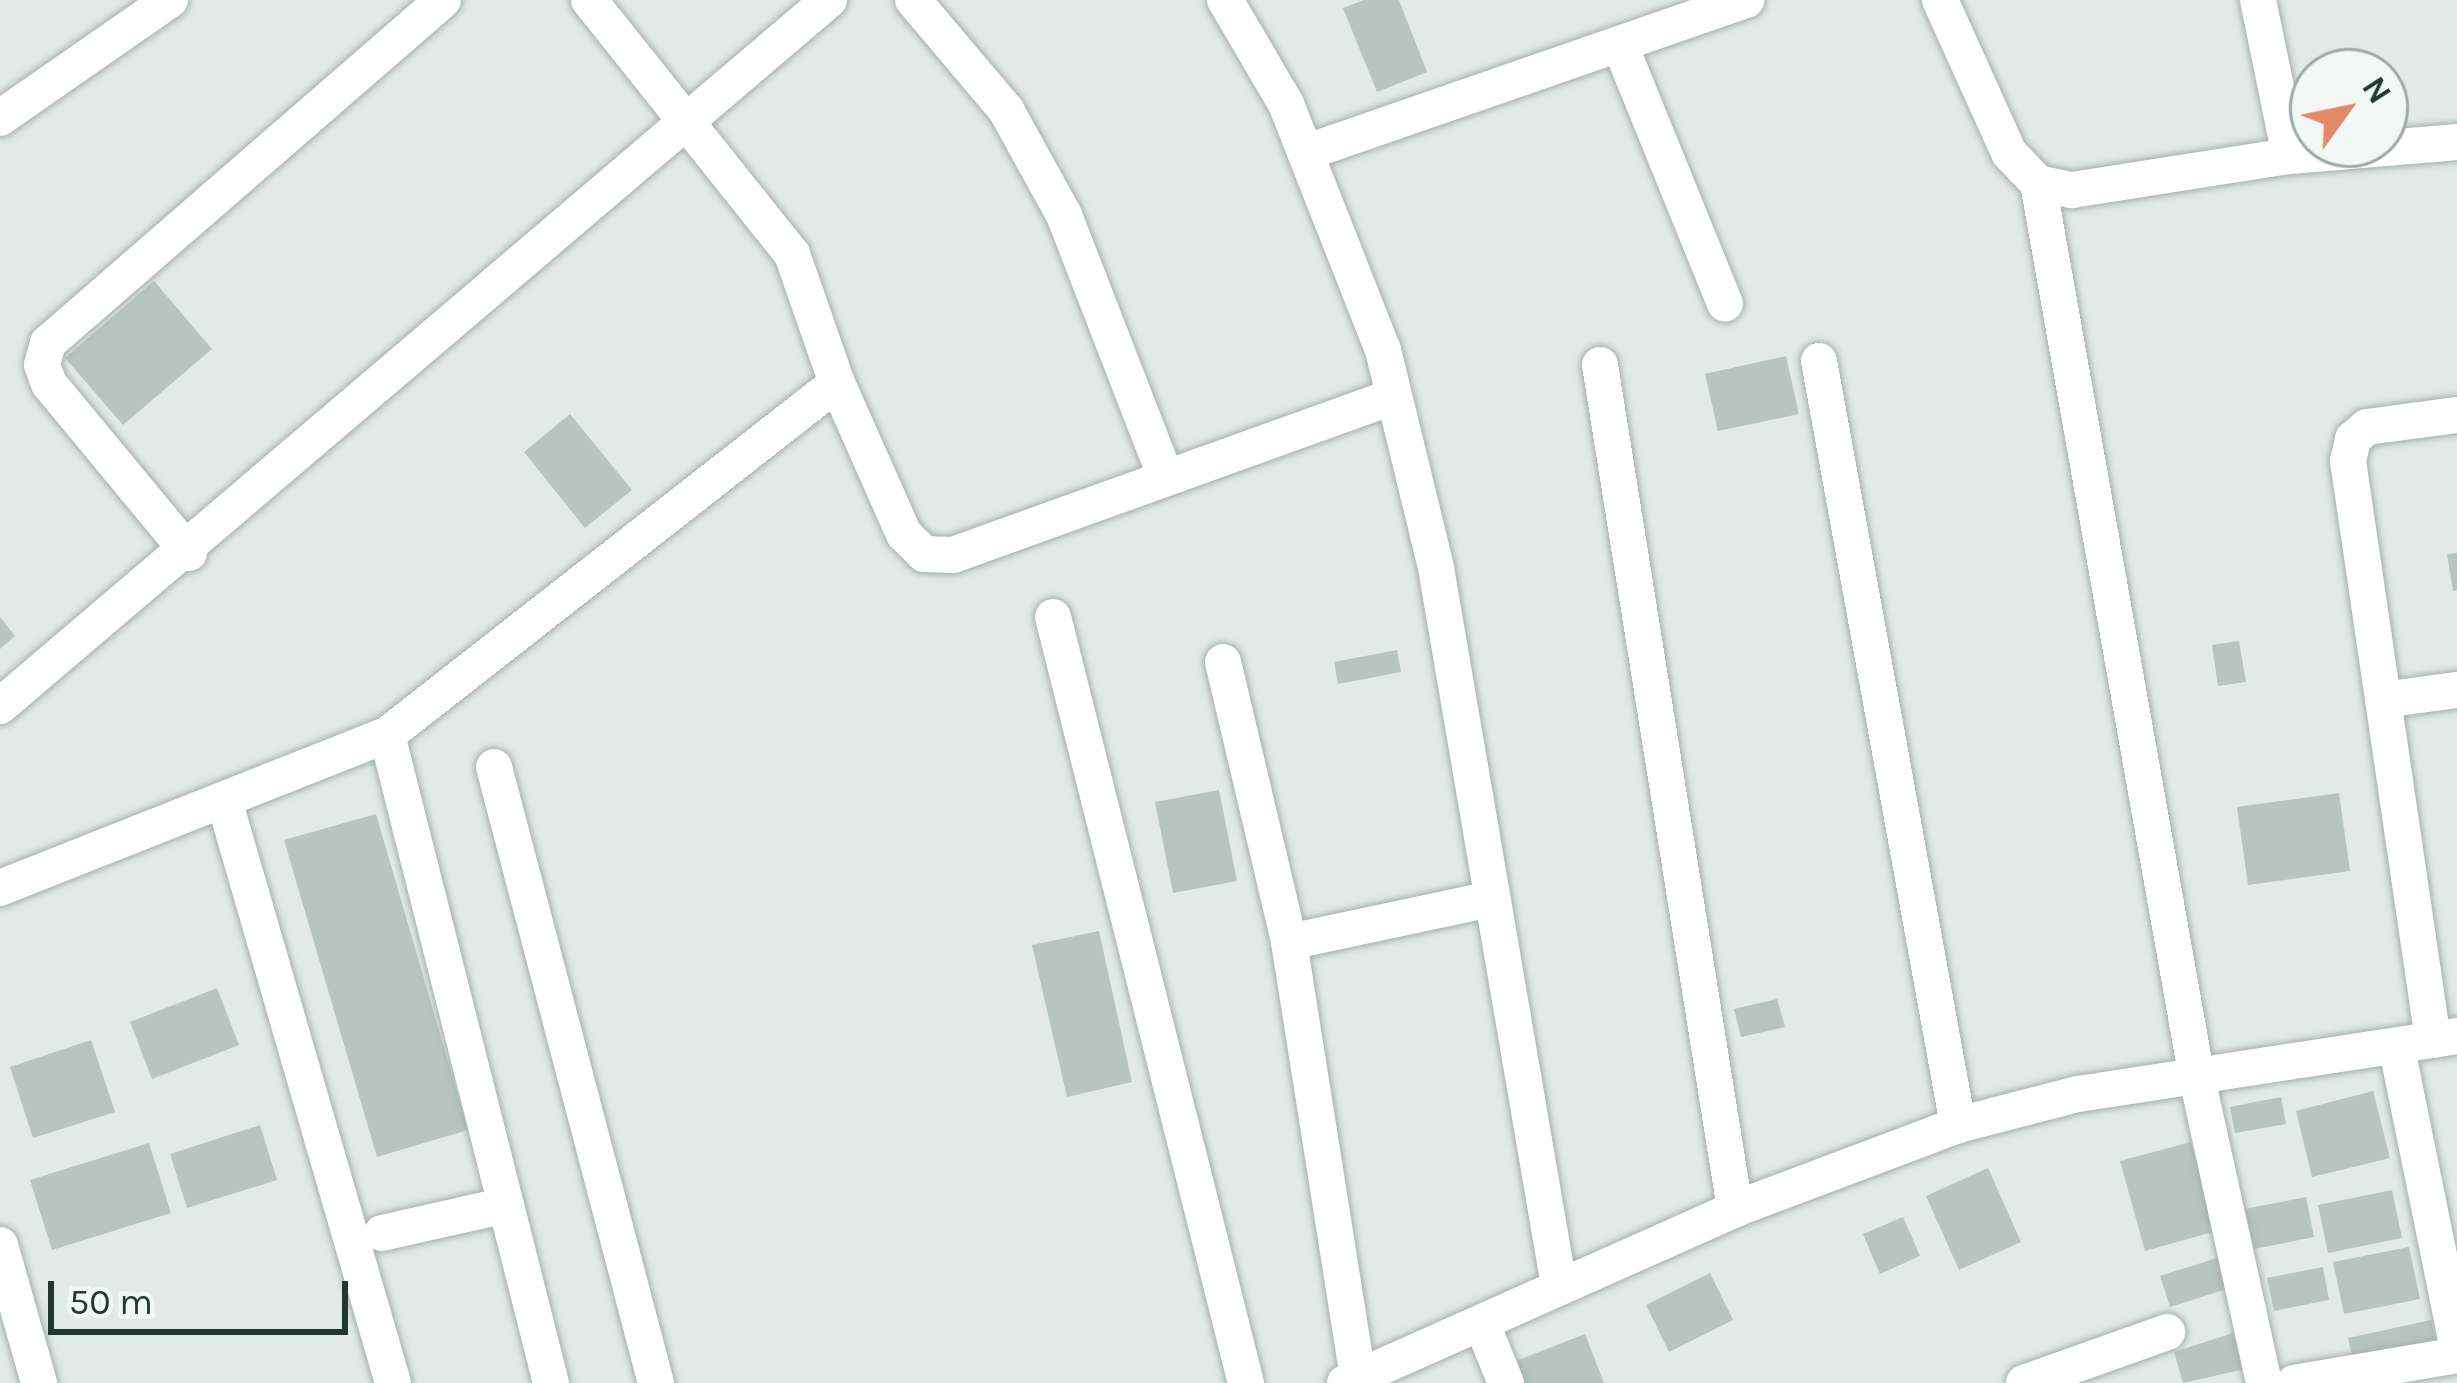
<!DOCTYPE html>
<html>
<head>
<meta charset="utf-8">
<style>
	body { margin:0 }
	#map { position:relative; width:2457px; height:1383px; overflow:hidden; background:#e1eae6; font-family:Karla,sans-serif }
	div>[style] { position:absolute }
	.building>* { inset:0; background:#b7c4bf }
	.roads { filter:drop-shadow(0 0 3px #a4b1ad) drop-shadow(0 0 3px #a4b1ad) }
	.minor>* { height:36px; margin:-18px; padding:0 18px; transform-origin:18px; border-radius:18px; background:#fff }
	span { translate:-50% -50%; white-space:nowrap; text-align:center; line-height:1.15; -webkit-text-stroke:10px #f1f7f4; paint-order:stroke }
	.north { position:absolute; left:2289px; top:48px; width:120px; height:120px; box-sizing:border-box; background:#f1f7f4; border:3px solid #9faba7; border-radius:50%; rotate:57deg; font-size:33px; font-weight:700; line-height:48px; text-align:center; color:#233833 }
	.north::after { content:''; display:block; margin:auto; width:42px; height:54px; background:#e28967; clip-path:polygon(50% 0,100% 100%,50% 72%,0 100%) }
	.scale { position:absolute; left:48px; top:1281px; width:300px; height:54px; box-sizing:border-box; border:6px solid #233833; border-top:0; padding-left:15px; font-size:36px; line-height:42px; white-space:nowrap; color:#233833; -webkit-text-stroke:9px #f1f7f4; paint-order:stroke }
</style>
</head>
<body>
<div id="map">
	<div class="building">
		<i style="clip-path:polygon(1364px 0,1399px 0,1427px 72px,1377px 92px,1343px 8px)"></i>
		<i style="clip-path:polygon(154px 281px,212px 349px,123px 425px,65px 358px)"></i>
		<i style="clip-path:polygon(1786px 356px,1799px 414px,1718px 431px,1705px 374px)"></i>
		<i style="clip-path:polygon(570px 414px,632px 490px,585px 528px,524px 452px)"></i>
		<i style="clip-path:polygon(2457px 553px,2457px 590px,2453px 591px,2447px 554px)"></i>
		<i style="clip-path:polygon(0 617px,15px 636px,0 649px)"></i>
		<i style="clip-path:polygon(2239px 641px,2246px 682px,2218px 686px,2212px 645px)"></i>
		<i style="clip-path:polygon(1397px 650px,1401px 672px,1338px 684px,1334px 662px)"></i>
		<i style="clip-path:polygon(1219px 790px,1237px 881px,1173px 893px,1155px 802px)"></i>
		<i style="clip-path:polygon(2339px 793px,2350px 871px,2248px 885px,2237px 807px)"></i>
		<i style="clip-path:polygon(376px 814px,468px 1130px,377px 1157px,284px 840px)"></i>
		<i style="clip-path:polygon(1099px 931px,1132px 1082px,1067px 1097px,1032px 945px)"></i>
		<i style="clip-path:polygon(217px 988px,239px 1045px,152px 1079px,130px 1022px)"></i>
		<i style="clip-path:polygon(1777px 999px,1785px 1027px,1741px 1037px,1734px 1009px)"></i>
		<i style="clip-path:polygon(91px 1040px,115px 1112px,33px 1138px,10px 1067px)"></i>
		<i style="clip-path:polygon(2373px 1091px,2390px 1158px,2312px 1177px,2296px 1111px)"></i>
		<i style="clip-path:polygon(2281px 1097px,2286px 1124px,2235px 1133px,2230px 1107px)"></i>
		<i style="clip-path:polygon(260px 1125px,277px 1180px,187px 1208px,170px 1154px)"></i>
		<i style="clip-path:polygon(2191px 1142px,2216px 1231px,2145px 1251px,2120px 1161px)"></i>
		<i style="clip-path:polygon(149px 1143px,171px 1213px,52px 1250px,30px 1180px)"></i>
		<i style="clip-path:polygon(1988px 1168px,2021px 1242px,1959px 1270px,1926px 1196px)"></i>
		<i style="clip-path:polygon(2392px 1190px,2402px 1238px,2328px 1253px,2318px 1205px)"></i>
		<i style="clip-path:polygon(2306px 1197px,2314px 1237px,2254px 1249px,2245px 1209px)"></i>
		<i style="clip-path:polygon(1903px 1217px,1920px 1256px,1880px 1274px,1863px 1234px)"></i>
		<i style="clip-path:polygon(2409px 1247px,2420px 1299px,2344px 1314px,2333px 1262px)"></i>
		<i style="clip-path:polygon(2217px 1258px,2227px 1289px,2170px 1307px,2160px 1276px)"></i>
		<i style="clip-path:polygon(2323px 1267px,2329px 1300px,2274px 1311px,2267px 1278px)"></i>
		<i style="clip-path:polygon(1710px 1273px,1733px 1320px,1669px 1352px,1646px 1305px)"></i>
		<i style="clip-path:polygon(2431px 1320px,2437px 1346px,2354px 1365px,2348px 1338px)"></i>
		<i style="clip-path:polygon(2233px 1333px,2245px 1369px,2183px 1383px,2174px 1352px)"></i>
		<i style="clip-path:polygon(1585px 1334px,1604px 1383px,1525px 1383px,1516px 1361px)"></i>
	</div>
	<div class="roads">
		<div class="minor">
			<i style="left:589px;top:0;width:325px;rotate:51.4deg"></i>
			<i style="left:792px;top:254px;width:137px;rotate:70.8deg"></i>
			<i style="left:837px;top:383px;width:165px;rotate:66.1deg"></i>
			<i style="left:904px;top:534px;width:28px;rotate:45deg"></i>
			<i style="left:924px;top:554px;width:29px;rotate:2deg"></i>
			<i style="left:953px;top:555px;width:468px;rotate:-19.8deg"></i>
			<i style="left:913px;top:0;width:144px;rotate:49.8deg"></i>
			<i style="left:1006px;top:110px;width:120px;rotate:61.1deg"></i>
			<i style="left:1064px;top:215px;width:282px;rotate:68.8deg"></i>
			<i style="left:1225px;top:0;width:121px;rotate:59.6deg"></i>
			<i style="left:1286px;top:104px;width:264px;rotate:68.5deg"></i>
			<i style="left:1383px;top:350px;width:224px;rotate:76.3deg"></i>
			<i style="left:1436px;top:568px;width:728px;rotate:80.28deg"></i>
			<i style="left:1940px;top:0;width:168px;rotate:65.7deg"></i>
			<i style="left:2009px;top:153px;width:42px;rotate:46deg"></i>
			<i style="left:2038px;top:183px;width:35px;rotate:12deg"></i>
			<i style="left:2072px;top:190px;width:221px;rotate:-8.9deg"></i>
			<i style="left:2290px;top:156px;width:168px;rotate:-4.8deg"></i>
			<i style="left:2258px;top:0;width:159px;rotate:78.4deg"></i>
			<i style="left:1620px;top:45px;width:279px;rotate:67.9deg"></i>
			<i style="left:0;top:118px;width:207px;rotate:-34.8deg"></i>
			<i style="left:1307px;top:152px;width:465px;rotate:-19.1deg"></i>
			<i style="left:2038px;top:183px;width:909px;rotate:79.93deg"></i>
			<i style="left:2197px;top:1078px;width:312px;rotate:77.6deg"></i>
			<i style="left:1819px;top:361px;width:777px;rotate:79.69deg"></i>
			<i style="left:1600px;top:365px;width:855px;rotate:80.91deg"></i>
			<i style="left:189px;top:553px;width:219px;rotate:-129.6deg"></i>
			<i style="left:49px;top:384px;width:20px;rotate:-110deg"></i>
			<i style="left:42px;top:365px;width:23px;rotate:-75deg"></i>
			<i style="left:48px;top:343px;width:523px;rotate:-40.97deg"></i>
			<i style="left:1053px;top:617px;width:790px;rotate:75.86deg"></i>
			<i style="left:1223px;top:662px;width:288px;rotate:76.7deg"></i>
			<i style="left:1289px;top:942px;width:441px;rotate:81deg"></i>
			<i style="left:2383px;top:700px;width:75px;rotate:-7.7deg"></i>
			<i style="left:0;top:706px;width:1089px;rotate:-40.42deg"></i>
			<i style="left:387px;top:735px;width:668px;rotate:75.8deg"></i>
			<i style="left:494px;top:767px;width:637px;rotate:75.27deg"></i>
			<i style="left:224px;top:800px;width:607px;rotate:73.83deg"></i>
			<i style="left:0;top:888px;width:416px;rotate:-21.6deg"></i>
			<i style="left:387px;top:735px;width:571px;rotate:-38.03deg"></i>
			<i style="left:1289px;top:942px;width:208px;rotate:-12deg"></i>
			<i style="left:2433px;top:1040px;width:585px;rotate:-98.35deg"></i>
			<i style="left:2348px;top:461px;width:23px;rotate:-77deg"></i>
			<i style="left:2353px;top:439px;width:18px;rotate:-41deg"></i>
			<i style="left:2367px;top:427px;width:91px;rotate:-7.6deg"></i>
			<i style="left:2397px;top:1049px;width:300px;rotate:78.5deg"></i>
			<i style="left:382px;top:1233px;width:127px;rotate:-12.7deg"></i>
			<i style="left:0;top:1245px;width:143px;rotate:74.2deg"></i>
			<i style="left:1482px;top:1324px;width:64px;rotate:67.9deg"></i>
			<i style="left:1345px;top:1383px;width:427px;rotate:-24deg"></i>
			<i style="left:1735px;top:1209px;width:238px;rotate:-20.6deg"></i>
			<i style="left:1958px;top:1125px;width:124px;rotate:-14.5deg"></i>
			<i style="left:2078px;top:1094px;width:383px;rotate:-8.7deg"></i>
			<i style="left:2024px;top:1383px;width:152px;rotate:-19.6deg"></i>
			<i style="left:2294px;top:1383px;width:165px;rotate:-9.7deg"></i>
		</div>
	</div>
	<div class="north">N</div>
	<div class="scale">50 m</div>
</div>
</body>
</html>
